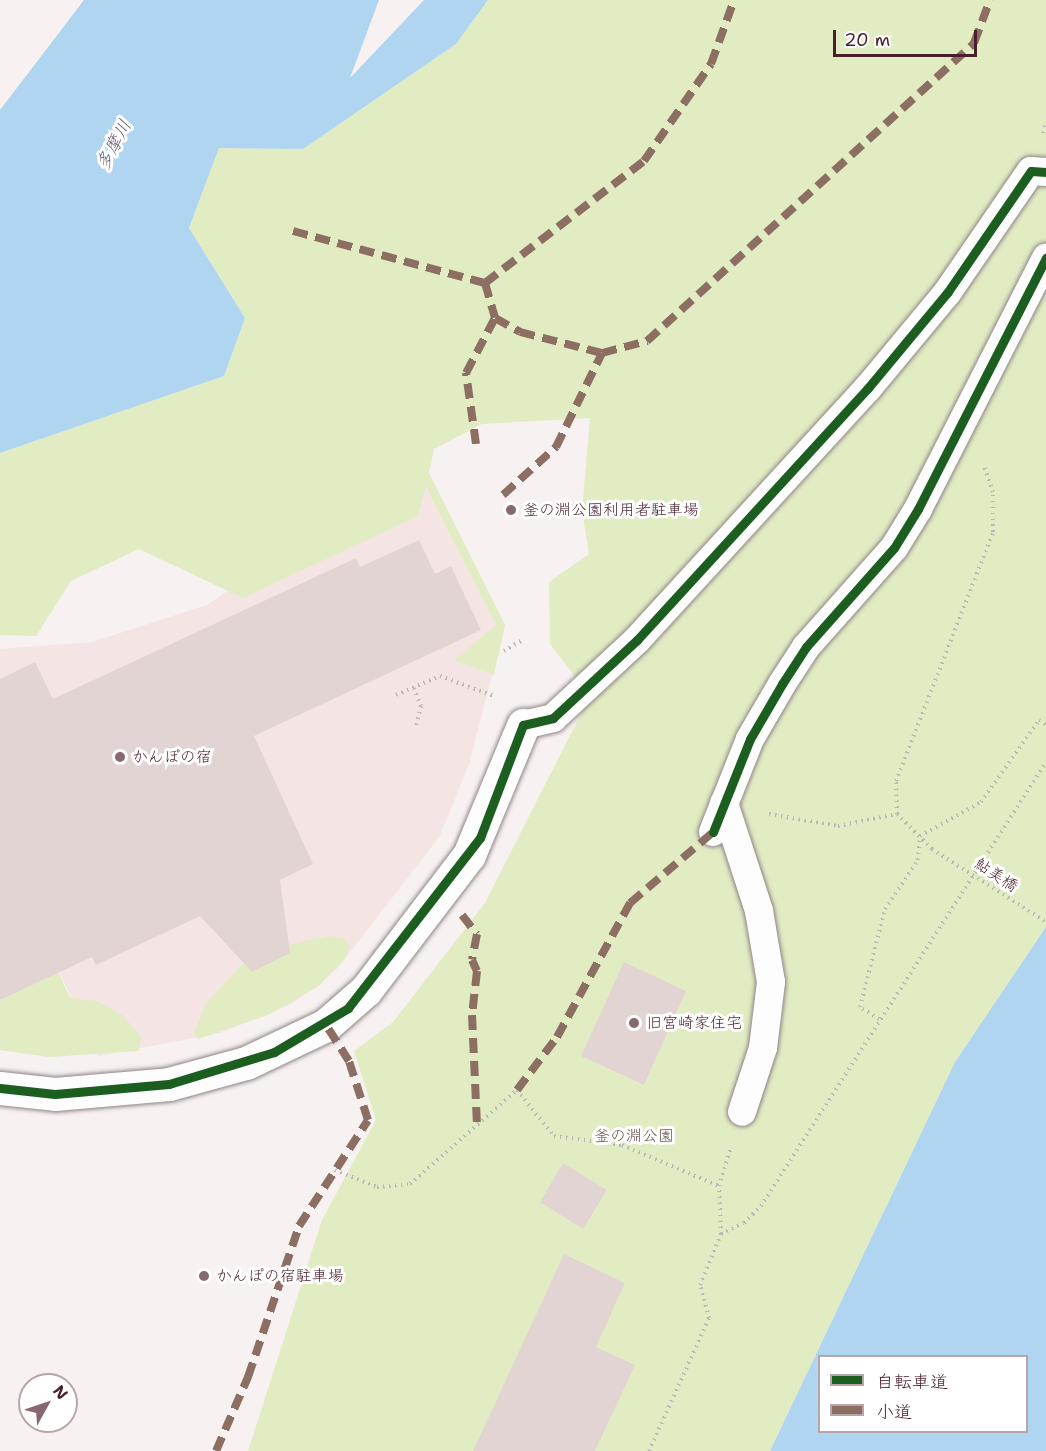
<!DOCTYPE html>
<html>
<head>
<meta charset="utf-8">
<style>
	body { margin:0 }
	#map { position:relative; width:1046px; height:1451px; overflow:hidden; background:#f7f1f1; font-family:"Shantell Sans","Klee One",sans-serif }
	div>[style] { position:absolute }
	.built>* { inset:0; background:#f5e4e4 }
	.green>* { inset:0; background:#e2ecc3 }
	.water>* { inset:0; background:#b0d5f0 }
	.building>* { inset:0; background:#e3d4d4 }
	.path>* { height:4px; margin-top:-2px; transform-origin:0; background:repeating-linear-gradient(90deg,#bcb6b7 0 1.5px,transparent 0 6px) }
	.roads { filter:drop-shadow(0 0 2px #908587) drop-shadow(0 0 2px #908587) }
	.lane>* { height:28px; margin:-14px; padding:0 14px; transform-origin:14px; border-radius:14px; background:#fefdfd }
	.secondary>* { height:33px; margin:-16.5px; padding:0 16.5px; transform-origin:16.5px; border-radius:16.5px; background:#fefdfd }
	.path-bridge>* { height:4px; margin-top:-2px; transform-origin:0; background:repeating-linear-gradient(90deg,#bcb6b7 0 1.5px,transparent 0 6px) }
	.quiet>* { height:8px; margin-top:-4px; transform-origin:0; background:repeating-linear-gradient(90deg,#8d6e63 0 15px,transparent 0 23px) }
	.cycleway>* { height:9px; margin:-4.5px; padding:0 4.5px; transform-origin:4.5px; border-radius:4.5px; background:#1b5e20 }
	.dots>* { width:16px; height:16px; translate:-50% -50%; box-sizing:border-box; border:3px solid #fff; border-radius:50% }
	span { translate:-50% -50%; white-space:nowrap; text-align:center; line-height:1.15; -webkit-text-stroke:6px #fff; paint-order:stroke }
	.poi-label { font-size:16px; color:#4a1f2b }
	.left { translate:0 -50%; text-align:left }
	.street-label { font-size:16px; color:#4a1f2b }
	.park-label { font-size:16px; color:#6c5148 }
	.water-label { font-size:18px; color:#635a70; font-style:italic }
	.legend { position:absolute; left:818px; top:1355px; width:210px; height:78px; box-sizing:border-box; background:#fff; border:2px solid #b7a5aa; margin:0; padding:8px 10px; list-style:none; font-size:18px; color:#4a1f2b }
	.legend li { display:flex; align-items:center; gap:12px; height:30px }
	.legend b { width:30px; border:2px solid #b7a5aa }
	.north { position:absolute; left:18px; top:1373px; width:60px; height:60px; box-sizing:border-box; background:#fff; border:2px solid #b7a5aa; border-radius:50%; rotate:50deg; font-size:16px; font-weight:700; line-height:24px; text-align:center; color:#4a1f2b }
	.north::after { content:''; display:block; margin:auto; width:21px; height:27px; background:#876870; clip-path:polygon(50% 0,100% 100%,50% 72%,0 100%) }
	.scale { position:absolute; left:833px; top:30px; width:144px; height:27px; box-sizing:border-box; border:3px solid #4a1f2b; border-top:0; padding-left:8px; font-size:18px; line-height:21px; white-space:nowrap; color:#4a1f2b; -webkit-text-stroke:4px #fff; paint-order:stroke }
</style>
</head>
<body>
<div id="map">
	<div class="built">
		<i style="clip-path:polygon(415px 466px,505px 625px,469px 764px,440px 836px,337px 969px,292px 1004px,220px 1033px,98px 1056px,0 843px,0 649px,92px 642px,207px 605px)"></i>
	</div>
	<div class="green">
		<i style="clip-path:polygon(488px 0,1046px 0,1046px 927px,955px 1062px,770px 1451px,248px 1451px,322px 1220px,376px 1120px,354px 1051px,393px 1022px,485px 903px,590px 696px,550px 644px,549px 582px,589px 554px,582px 511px,590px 418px,482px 424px,434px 449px,429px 473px,505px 625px,494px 675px,454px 660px,496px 625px,426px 487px,418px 516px,243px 598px,139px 549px,71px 581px,36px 636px,0 635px,0 453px,224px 376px,245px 318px,189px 228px,219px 148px,303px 149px,456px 44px)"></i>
		<i style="clip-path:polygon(0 843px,70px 998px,97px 1001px,123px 1015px,141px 1037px,139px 1051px,49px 1057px,0 1050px)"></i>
		<i style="clip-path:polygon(327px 936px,344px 938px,349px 946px,347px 956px,319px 986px,268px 1015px,198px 1039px,194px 1033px,206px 1003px,241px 966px,267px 950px)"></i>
	</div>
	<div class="water">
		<i style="clip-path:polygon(84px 0,379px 0,350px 78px,424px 0,488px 0,456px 44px,303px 149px,219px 148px,189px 228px,245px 318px,224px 376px,0 453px,0 110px)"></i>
		<i style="clip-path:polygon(evenodd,1046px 927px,1046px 1451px,770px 1451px,955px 1062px,1046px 927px,820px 1356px,1026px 1356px,1026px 1432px,820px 1432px,820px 1356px)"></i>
	</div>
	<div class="building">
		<i style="clip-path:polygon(419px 540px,435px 574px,451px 566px,481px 630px,254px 736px,313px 864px,280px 880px,290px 953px,252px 972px,200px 916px,96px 965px,92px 957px,0 1000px,0 679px,35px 662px,53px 699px,356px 558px,360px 567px)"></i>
		<i style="clip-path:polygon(624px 962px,686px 991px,644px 1085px,581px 1056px)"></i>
		<i style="clip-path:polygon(563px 1163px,607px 1190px,583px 1229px,540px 1202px)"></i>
		<i style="clip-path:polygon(564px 1254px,625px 1283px,596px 1347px,635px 1365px,595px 1451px,473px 1451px)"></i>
	</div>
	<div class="path">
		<i style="left:1043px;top:133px;width:10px;rotate:-73deg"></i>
		<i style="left:504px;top:651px;width:21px;rotate:-31deg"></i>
		<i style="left:414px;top:688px;width:19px;rotate:69deg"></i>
		<i style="left:421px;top:706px;width:21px;rotate:104deg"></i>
		<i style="left:396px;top:695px;width:48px;rotate:-23.4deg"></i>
		<i style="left:440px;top:676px;width:58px;rotate:20.3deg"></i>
		<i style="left:769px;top:814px;width:70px;rotate:9.9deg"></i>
		<i style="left:838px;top:826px;width:60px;rotate:-11.5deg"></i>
		<i style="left:932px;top:849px;width:49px;rotate:-135deg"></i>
		<i style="left:897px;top:814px;width:33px;rotate:-92deg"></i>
		<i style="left:896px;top:781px;width:267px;rotate:-68.7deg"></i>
		<i style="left:993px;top:532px;width:40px;rotate:-90deg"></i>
		<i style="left:993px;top:492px;width:28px;rotate:-109deg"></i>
		<i style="left:879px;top:1019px;width:22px;rotate:-148deg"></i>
		<i style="left:860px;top:1007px;width:101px;rotate:-75.7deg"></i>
		<i style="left:885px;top:909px;width:59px;rotate:-56deg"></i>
		<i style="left:918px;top:860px;width:24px;rotate:-85deg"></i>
		<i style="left:920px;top:836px;width:70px;rotate:-29.1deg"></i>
		<i style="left:981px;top:802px;width:100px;rotate:-54.7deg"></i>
		<i style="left:1039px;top:720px;width:9px;rotate:36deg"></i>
		<i style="left:335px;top:1170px;width:45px;rotate:22deg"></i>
		<i style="left:377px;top:1187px;width:33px;rotate:-5deg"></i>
		<i style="left:410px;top:1184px;width:142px;rotate:-41.3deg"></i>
		<i style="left:517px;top:1090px;width:59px;rotate:51.2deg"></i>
		<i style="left:554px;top:1136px;width:69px;rotate:7.5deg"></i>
		<i style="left:622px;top:1145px;width:105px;rotate:22.9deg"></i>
		<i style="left:721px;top:1234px;width:48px;rotate:-92.4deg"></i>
		<i style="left:719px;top:1186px;width:41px;rotate:-72.9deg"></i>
		<i style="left:649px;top:1451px;width:146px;rotate:-65.7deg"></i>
		<i style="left:709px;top:1318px;width:34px;rotate:-105deg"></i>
		<i style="left:700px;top:1285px;width:55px;rotate:-67.6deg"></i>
		<i style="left:721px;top:1234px;width:25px;rotate:-26deg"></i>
		<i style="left:744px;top:1223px;width:24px;rotate:-45deg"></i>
		<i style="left:761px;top:1206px;width:528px;rotate:-57.3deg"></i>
	</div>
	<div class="roads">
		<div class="lane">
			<i style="left:523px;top:725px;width:31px;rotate:-13deg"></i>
			<i style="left:553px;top:718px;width:115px;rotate:-42.9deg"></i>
			<i style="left:637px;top:640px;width:342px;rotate:-47.5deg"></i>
			<i style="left:868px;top:388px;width:124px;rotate:-50.3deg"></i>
			<i style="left:947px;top:293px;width:148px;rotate:-55.5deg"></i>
			<i style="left:1031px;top:171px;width:15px;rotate:4deg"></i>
			<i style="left:724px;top:803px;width:114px;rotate:72deg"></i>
			<i style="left:759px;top:911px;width:72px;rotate:80.4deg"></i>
			<i style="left:771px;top:982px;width:66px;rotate:96.9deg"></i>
			<i style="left:763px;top:1048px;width:67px;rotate:108.2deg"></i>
			<i style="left:713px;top:832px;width:100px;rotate:-68.3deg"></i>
			<i style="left:750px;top:739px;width:64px;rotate:-59.8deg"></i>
			<i style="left:782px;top:684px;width:44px;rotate:-57deg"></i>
			<i style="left:806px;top:647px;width:132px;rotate:-48.4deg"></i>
			<i style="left:894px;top:548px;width:46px;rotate:-58.4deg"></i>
			<i style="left:918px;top:509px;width:282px;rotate:-63deg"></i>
		</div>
		<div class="secondary">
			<i style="left:0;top:1088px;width:55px;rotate:6.2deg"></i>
			<i style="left:55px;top:1094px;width:114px;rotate:-5deg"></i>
			<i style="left:169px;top:1084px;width:80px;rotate:-15.3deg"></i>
			<i style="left:246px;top:1063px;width:89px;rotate:-25.4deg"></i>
			<i style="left:326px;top:1025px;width:53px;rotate:-41.2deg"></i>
			<i style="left:366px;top:990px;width:170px;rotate:-52.7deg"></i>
			<i style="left:469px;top:855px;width:141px;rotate:-67.4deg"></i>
		</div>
	</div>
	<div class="path-bridge">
		<i style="left:932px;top:849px;width:135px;rotate:32.6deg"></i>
	</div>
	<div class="quiet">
		<i style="left:293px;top:231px;width:199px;rotate:15.2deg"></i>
		<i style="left:485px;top:283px;width:36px;rotate:74deg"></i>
		<i style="left:495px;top:318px;width:29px;rotate:29deg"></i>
		<i style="left:520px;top:332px;width:85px;rotate:14.4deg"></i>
		<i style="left:602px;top:353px;width:47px;rotate:-14.9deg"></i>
		<i style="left:647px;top:341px;width:442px;rotate:-42.3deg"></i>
		<i style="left:974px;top:43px;width:46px;rotate:-69.6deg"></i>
		<i style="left:485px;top:283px;width:200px;rotate:-37.5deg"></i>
		<i style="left:644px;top:161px;width:118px;rotate:-55.4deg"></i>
		<i style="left:711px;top:64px;width:68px;rotate:-70.2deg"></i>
		<i style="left:476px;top:444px;width:72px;rotate:-98deg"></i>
		<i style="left:466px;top:373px;width:62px;rotate:-62.2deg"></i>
		<i style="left:503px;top:495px;width:72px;rotate:-42.2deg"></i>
		<i style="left:556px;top:447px;width:105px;rotate:-63.9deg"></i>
		<i style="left:462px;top:915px;width:24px;rotate:52deg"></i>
		<i style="left:477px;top:934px;width:26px;rotate:101deg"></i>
		<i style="left:472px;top:960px;width:12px;rotate:66deg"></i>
		<i style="left:477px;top:971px;width:44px;rotate:96.5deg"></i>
		<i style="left:472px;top:1015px;width:109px;rotate:87.4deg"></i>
		<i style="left:517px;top:1090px;width:66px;rotate:-53deg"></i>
		<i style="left:557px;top:1037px;width:153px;rotate:-61.4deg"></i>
		<i style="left:630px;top:903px;width:109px;rotate:-40.5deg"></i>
		<i style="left:216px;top:1451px;width:81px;rotate:-66.6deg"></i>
		<i style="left:248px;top:1377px;width:159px;rotate:-71.3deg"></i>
		<i style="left:299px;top:1226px;width:126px;rotate:-56.9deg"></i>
		<i style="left:368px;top:1120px;width:62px;rotate:-107.9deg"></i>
		<i style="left:349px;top:1061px;width:43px;rotate:-122.6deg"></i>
	</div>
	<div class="cycleway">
		<i style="left:713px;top:832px;width:100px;rotate:-68.3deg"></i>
		<i style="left:750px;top:739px;width:64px;rotate:-59.8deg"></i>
		<i style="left:782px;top:684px;width:44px;rotate:-57deg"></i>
		<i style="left:806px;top:647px;width:132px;rotate:-48.4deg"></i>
		<i style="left:894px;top:548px;width:46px;rotate:-58.4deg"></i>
		<i style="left:918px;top:509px;width:282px;rotate:-63deg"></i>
		<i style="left:0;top:1088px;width:55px;rotate:6.2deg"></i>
		<i style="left:55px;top:1094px;width:114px;rotate:-5deg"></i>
		<i style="left:169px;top:1084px;width:110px;rotate:-16.9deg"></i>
		<i style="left:274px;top:1052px;width:86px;rotate:-30.7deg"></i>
		<i style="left:348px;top:1008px;width:215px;rotate:-52.2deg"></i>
		<i style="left:480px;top:838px;width:121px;rotate:-69.2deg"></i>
		<i style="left:523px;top:725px;width:31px;rotate:-13deg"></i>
		<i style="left:553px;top:718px;width:115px;rotate:-42.9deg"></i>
		<i style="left:637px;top:640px;width:342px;rotate:-47.5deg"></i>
		<i style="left:868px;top:388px;width:124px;rotate:-50.3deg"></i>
		<i style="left:947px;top:293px;width:148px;rotate:-55.5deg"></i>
		<i style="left:1031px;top:171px;width:15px;rotate:4deg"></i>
	</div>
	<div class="dots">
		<i style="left:511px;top:510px;background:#876870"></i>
		<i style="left:120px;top:757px;background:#876870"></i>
		<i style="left:634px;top:1023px;background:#876870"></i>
		<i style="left:204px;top:1276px;background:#876870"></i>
	</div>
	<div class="poi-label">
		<span class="left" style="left:523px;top:510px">釜の淵公園利用者駐車場</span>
		<span class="left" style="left:132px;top:757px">かんぽの宿</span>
		<span class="left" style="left:646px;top:1023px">旧宮崎家住宅</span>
		<span class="left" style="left:216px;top:1276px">かんぽの宿駐車場</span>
	</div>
	<div class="street-label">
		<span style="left:996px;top:875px;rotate:33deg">鮎美橋</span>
	</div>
	<div class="park-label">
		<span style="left:634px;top:1136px">釜の淵公園</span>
	</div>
	<div class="water-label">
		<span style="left:114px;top:145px;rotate:-62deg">多摩川</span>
	</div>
	<ul class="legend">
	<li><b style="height:8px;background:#1b5e20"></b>自転車道</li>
	<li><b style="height:8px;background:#8d6e63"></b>小道</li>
	</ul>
	<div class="north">N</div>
	<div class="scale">20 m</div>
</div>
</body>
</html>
